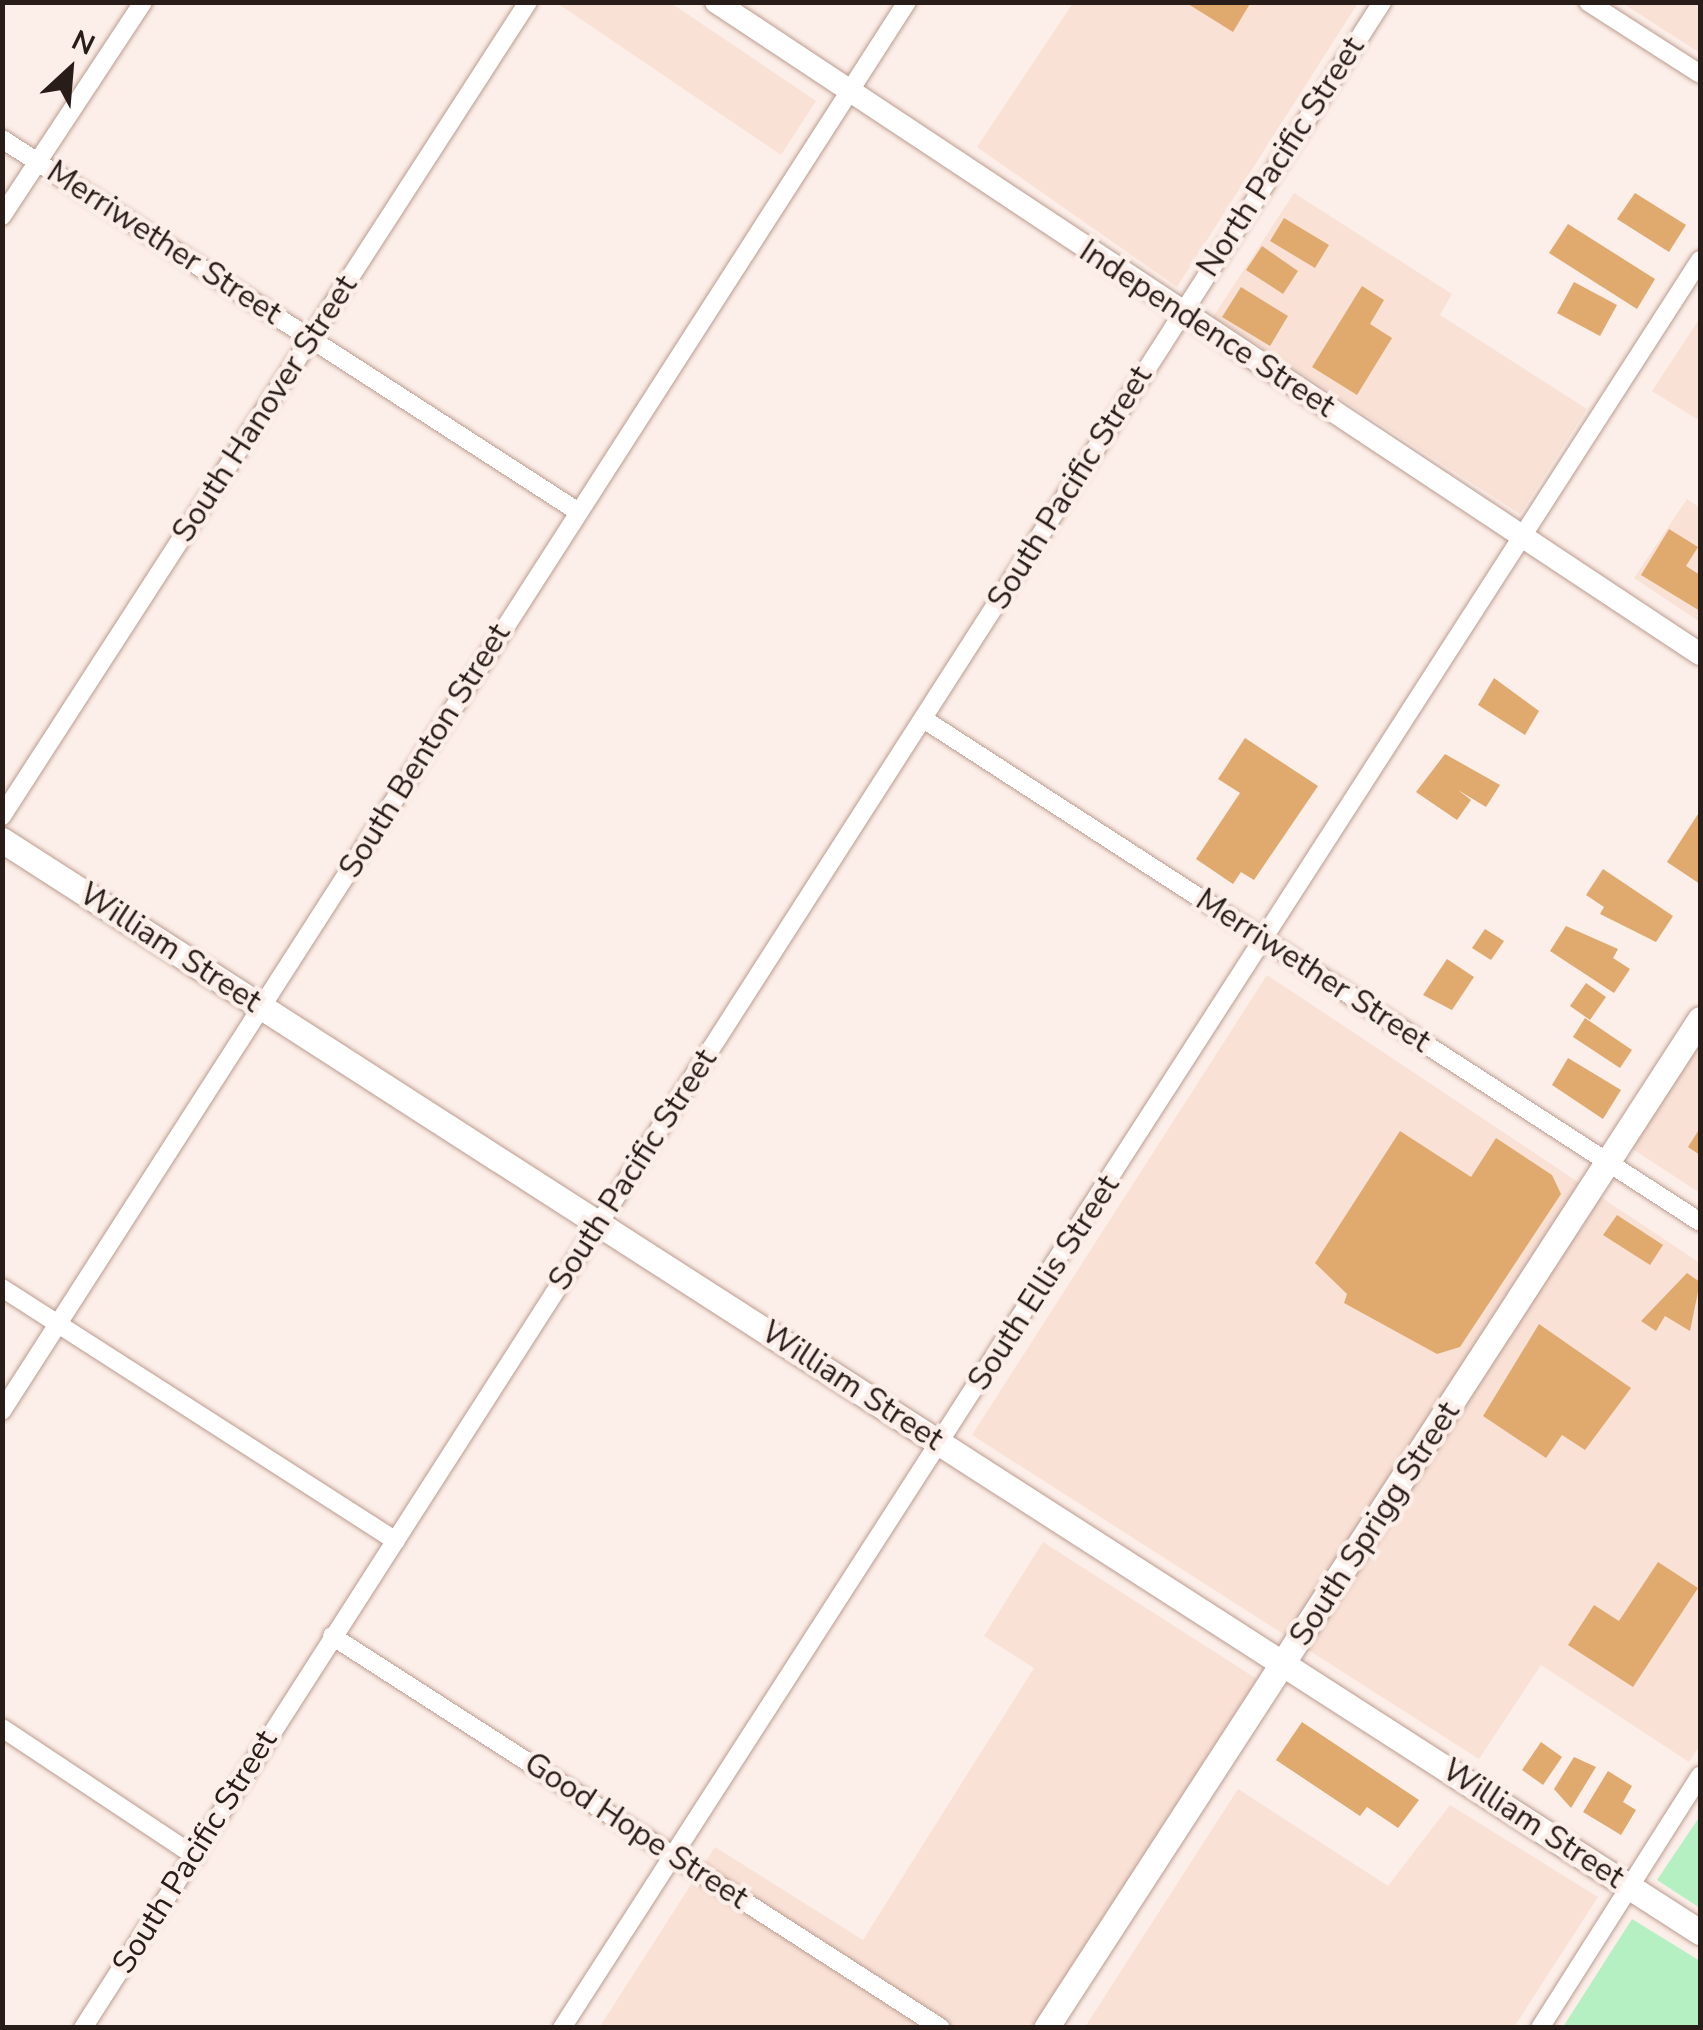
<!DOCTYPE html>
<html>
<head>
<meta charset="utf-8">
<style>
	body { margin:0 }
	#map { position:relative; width:1703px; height:2030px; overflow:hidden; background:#fceee8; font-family:"Nunito Sans",sans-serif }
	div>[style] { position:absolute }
	.built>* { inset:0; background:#f9e1d6 }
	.green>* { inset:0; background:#b5f0c3 }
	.building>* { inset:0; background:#e0aa6e }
	.roads { filter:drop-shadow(0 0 2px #bb9c8f) drop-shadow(0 0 2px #bb9c8f) }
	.minor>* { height:18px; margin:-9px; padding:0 9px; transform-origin:9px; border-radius:9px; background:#fff }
	.tertiary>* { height:22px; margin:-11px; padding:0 11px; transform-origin:11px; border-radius:11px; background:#fff }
	.secondary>* { height:25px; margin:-12.5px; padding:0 12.5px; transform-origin:12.5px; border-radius:12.5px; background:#fff }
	span { translate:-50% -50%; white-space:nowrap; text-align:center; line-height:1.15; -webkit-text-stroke:9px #fceee8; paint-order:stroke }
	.street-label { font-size:32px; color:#281d18 }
	.frame { position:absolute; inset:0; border:5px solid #281d18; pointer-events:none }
	.north { position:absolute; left:20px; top:20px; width:100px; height:100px; -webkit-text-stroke:8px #fceee8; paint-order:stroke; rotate:26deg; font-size:28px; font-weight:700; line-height:40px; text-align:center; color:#281d18 }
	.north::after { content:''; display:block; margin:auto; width:35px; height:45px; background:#281d18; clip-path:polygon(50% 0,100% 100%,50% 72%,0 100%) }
</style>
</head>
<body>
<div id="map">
	<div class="built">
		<i style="clip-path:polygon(557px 3px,671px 3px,816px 101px,781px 155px)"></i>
		<i style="clip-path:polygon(1073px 3px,1358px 3px,1177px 287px,977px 147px)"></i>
		<i style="clip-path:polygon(1622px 3px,1700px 3px,1700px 53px)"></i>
		<i style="clip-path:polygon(1294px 193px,1452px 294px,1440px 315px,1587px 409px,1520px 514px,1213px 317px)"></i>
		<i style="clip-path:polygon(1700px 318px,1700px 421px,1652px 391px)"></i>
		<i style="clip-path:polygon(1687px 499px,1700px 508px,1700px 622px,1634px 578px)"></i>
		<i style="clip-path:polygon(1267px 975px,1700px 1263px,1700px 1745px,1689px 1762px,1541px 1665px,1479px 1759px,972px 1435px)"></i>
		<i style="clip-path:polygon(1700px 1035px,1700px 1193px,1628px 1146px)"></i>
		<i style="clip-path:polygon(1043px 1542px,1257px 1679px,1033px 2027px,599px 2028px,715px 1847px,863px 1940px,1034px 1668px,984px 1636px)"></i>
		<i style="clip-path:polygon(1238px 1789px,1388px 1886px,1450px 1805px,1598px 1897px,1514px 2027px,1085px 2027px)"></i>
	</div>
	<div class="green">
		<i style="clip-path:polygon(1700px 1816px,1700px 1908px,1657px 1880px)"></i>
		<i style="clip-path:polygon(1632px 1919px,1700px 1961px,1700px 2027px,1563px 2027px)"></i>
	</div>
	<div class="building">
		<i style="clip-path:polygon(1185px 2px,1251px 2px,1233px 32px)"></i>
		<i style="clip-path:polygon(1635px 193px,1686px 225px,1669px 252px,1617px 219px)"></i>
		<i style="clip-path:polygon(1284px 218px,1329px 245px,1315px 268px,1270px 241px)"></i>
		<i style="clip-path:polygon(1568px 224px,1655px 279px,1637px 309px,1549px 253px)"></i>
		<i style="clip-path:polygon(1262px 246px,1298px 271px,1283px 294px,1246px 270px)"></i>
		<i style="clip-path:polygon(1574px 282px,1617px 305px,1600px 336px,1557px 313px)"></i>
		<i style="clip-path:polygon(1362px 286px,1384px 300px,1370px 324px,1392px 338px,1357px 395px,1312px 367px)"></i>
		<i style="clip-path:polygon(1241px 287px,1288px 316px,1270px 346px,1222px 317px)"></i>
		<i style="clip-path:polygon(1669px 529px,1698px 547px,1686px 566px,1700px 575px,1700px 611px,1641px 575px)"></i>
		<i style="clip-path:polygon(1494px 678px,1539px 711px,1525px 735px,1478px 705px)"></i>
		<i style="clip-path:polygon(1245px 738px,1318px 786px,1254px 880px,1241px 872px,1233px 884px,1196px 859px,1240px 793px,1218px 779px)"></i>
		<i style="clip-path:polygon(1445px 754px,1500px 785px,1486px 807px,1458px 790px,1471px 800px,1457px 820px,1416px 792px)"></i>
		<i style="clip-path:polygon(1700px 811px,1700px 884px,1667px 862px)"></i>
		<i style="clip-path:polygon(1603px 869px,1673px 916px,1656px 942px,1600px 914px,1604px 907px,1586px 895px)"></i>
		<i style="clip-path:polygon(1566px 926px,1618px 949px,1613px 958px,1630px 969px,1614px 993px,1550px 951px)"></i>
		<i style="clip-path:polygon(1485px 929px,1504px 941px,1491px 960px,1472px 948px)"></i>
		<i style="clip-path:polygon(1447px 959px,1474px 977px,1452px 1010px,1423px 995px)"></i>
		<i style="clip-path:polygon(1586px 983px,1606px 997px,1590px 1020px,1570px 1006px)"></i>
		<i style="clip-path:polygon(1585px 1018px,1632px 1050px,1620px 1068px,1573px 1037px)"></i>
		<i style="clip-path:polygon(1568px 1058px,1621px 1090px,1603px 1119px,1552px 1085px)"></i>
		<i style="clip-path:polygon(1700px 1128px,1700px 1155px,1688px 1147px)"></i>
		<i style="clip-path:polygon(1400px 1131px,1471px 1177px,1496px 1138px,1552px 1175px,1561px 1194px,1460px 1347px,1437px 1354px,1344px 1303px,1347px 1294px,1315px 1263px)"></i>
		<i style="clip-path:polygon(1617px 1215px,1663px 1245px,1650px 1265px,1603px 1235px)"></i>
		<i style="clip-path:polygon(1687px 1273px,1700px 1282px,1690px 1331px,1665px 1316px,1656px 1331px,1641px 1321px)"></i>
		<i style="clip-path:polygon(1539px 1324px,1631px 1388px,1585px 1450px,1562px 1435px,1546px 1458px,1483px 1416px)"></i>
		<i style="clip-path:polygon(1658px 1562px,1698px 1588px,1633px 1687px,1568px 1645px,1594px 1605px,1619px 1621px)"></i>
		<i style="clip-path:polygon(1302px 1722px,1419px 1800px,1398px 1828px,1367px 1807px,1360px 1816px,1276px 1760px)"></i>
		<i style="clip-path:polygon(1541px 1742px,1562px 1757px,1543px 1785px,1522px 1770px)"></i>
		<i style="clip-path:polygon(1574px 1757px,1596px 1767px,1571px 1808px,1554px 1789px)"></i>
		<i style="clip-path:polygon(1608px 1771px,1632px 1786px,1623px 1802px,1636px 1810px,1621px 1835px,1583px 1812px)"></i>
	</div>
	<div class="roads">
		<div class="minor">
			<i style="left:1588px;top:2px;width:133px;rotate:32.7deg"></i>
			<i style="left:2px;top:139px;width:685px;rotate:32.9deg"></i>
			<i style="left:2px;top:216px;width:256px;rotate:-56.6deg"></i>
			<i style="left:925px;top:720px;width:923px;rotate:32.93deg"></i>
			<i style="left:2px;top:816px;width:969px;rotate:-57.13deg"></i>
			<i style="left:2px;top:1288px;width:468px;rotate:32.7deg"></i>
			<i style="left:2px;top:1411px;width:1675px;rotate:-57.29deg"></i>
			<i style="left:332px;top:1636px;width:724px;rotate:32.77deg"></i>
			<i style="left:2px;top:1728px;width:232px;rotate:33.6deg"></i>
			<i style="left:83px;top:2028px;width:2407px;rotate:-57.33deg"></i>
			<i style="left:562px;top:2028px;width:2103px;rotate:-57.23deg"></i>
			<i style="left:1540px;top:2028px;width:299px;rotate:-57.6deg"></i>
		</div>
		<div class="tertiary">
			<i style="left:716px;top:2px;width:1180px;rotate:33.53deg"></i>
		</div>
		<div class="secondary">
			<i style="left:2px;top:840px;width:2019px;rotate:32.75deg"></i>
			<i style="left:1046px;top:2028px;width:1202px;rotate:-57.05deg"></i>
		</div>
	</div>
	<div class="street-label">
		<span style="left:1281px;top:157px;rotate:-57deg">North Pacific Street</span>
		<span style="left:164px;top:243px;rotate:33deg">Merriwether Street</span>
		<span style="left:1207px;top:329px;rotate:33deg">Independence Street</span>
		<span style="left:265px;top:409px;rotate:-57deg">South Hanover Street</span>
		<span style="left:1070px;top:488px;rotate:-58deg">South Pacific Street</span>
		<span style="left:425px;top:751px;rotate:-58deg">South Benton Street</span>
		<span style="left:170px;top:948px;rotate:33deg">William Street</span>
		<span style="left:1313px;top:971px;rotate:33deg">Merriwether Street</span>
		<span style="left:633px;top:1170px;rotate:-57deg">South Pacific Street</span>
		<span style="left:1044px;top:1283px;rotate:-57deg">South Ellis Street</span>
		<span style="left:852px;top:1386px;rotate:33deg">William Street</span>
		<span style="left:1375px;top:1524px;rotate:-57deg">South Sprigg Street</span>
		<span style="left:1533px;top:1824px;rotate:33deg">William Street</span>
		<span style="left:636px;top:1831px;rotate:33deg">Good Hope Street</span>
		<span style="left:195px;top:1852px;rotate:-58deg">South Pacific Street</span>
	</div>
	<div class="frame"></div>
	<div class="north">N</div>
</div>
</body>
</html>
